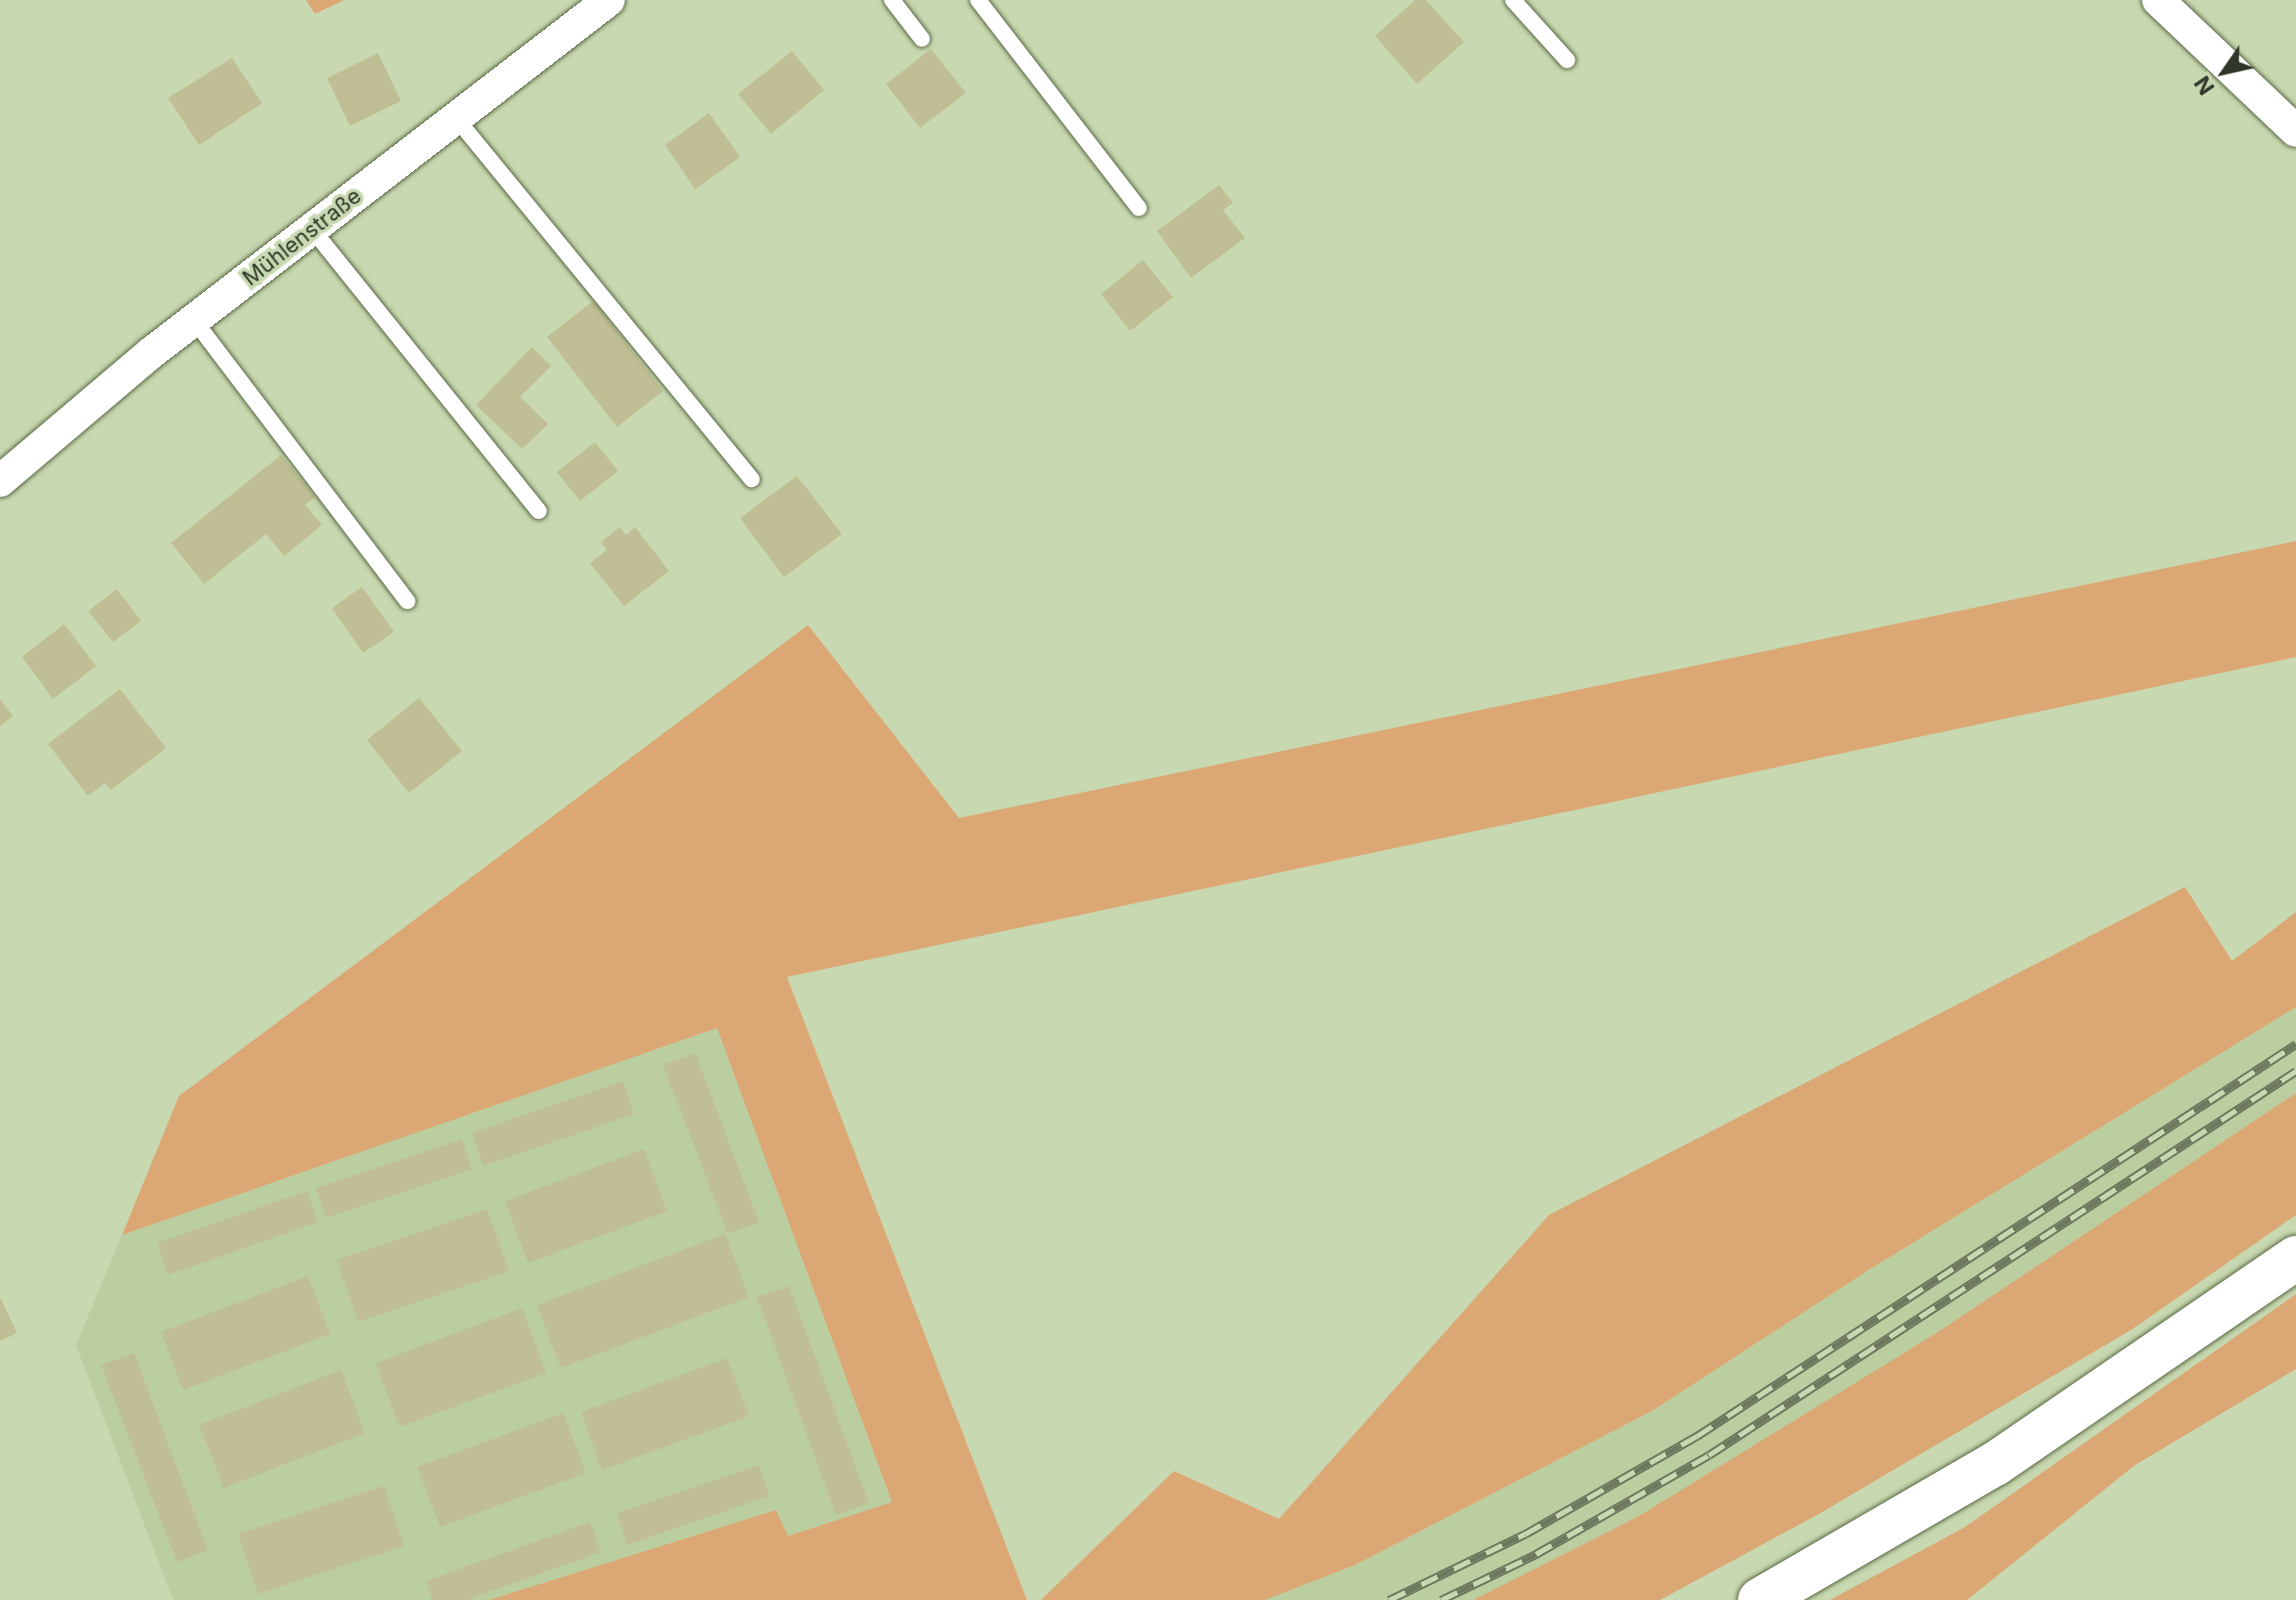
<!DOCTYPE html>
<html>
<head>
<meta charset="utf-8">
<style>
	body { margin:0 }
	#map { position:relative; width:2296px; height:1600px; overflow:hidden; background:#c8d9b1; font-family:Inter,sans-serif }
	div>[style] { position:absolute }
	.built>* { inset:0; background:#bbcea0 }
	.green>* { inset:0; background:#dba875 }
	.building>* { inset:0; background:#c0be94 }
	.roads { filter:drop-shadow(0 0 2px #596844) drop-shadow(0 0 2px #596844) }
	.service>* { height:16px; margin:-8px; padding:0 8px; transform-origin:8px; border-radius:8px; background:#fff }
	.minor>* { height:32px; margin:-16px; padding:0 16px; transform-origin:16px; border-radius:16px; background:#fff }
	.secondary>* { height:44px; margin:-22px; padding:0 22px; transform-origin:22px; border-radius:22px; background:#fff }
	.rail>* { height:9px; margin-top:-4.5px; transform-origin:0; background:repeating-linear-gradient(90deg,#c8d9b1 0 18px,#6d785f 0 36px); box-sizing:border-box; border-block:2px solid #6d785f }
	span { translate:-50% -50%; white-space:nowrap; text-align:center; line-height:1.15; -webkit-text-stroke:7px #c8d9b1; paint-order:stroke }
	.street-label { font-size:22px; color:#313728 }
	.north { position:absolute; left:2184px; top:32px; width:80px; height:80px; -webkit-text-stroke:6px #c8d9b1; paint-order:stroke; rotate:236deg; font-size:22px; font-weight:700; line-height:32px; text-align:center; color:#313728 }
	.north::after { content:''; display:block; margin:auto; width:28px; height:36px; background:#313728; clip-path:polygon(50% 0,100% 100%,50% 72%,0 100%) }
</style>
</head>
<body>
<div id="map">
	<div class="built">
		<i style="clip-path:polygon(2296px 1007px,2296px 1093px,1939px 1332px,1639px 1516px,1473px 1600px,1265px 1600px,1355px 1565px,1652px 1411px,1867px 1271px)"></i>
		<i style="clip-path:polygon(717px 1027px,892px 1502px,788px 1536px,776px 1510px,489px 1600px,173px 1600px,76px 1345px,122px 1235px)"></i>
	</div>
	<div class="green">
		<i style="clip-path:polygon(306px 0,344px 0,315px 14px)"></i>
		<i style="clip-path:polygon(2296px 541px,2296px 657px,787px 977px,1027px 1600px,489px 1600px,776px 1510px,788px 1536px,892px 1502px,717px 1028px,122px 1235px,179px 1096px,808px 625px,959px 818px)"></i>
		<i style="clip-path:polygon(2185px 887px,2232px 961px,2296px 912px,2296px 1007px,1867px 1271px,1652px 1411px,1355px 1565px,1265px 1600px,1041px 1600px,1174px 1471px,1279px 1519px,1549px 1215px)"></i>
		<i style="clip-path:polygon(2296px 1093px,2296px 1215px,2131px 1330px,1817px 1515px,1660px 1600px,1473px 1600px,1639px 1516px,1938px 1332px)"></i>
		<i style="clip-path:polygon(2296px 1294px,2296px 1369px,2135px 1465px,1967px 1600px,1830px 1600px,1965px 1527px)"></i>
	</div>
	<div class="building">
		<i style="clip-path:polygon(1415px 0,1426px 0,1464px 42px,1417px 84px,1375px 36px)"></i>
		<i style="clip-path:polygon(931px 49px,966px 93px,920px 128px,886px 84px)"></i>
		<i style="clip-path:polygon(792px 51px,824px 90px,771px 134px,738px 94px)"></i>
		<i style="clip-path:polygon(378px 53px,401px 101px,350px 126px,327px 78px)"></i>
		<i style="clip-path:polygon(232px 58px,262px 103px,199px 145px,168px 98px)"></i>
		<i style="clip-path:polygon(709px 113px,740px 157px,695px 189px,665px 145px)"></i>
		<i style="clip-path:polygon(1219px 185px,1233px 203px,1223px 210px,1245px 238px,1191px 278px,1157px 231px)"></i>
		<i style="clip-path:polygon(1143px 260px,1173px 297px,1130px 331px,1101px 294px)"></i>
		<i style="clip-path:polygon(593px 301px,663px 391px,617px 427px,547px 337px)"></i>
		<i style="clip-path:polygon(532px 347px,551px 366px,520px 397px,548px 424px,522px 449px,476px 405px)"></i>
		<i style="clip-path:polygon(595px 442px,618px 471px,580px 501px,557px 472px)"></i>
		<i style="clip-path:polygon(281px 455px,315px 497px,305px 505px,322px 525px,284px 556px,266px 534px,204px 584px,171px 543px)"></i>
		<i style="clip-path:polygon(797px 476px,842px 534px,784px 577px,740px 518px)"></i>
		<i style="clip-path:polygon(620px 527px,626px 535px,635px 527px,669px 571px,624px 606px,590px 563px,607px 550px,601px 542px)"></i>
		<i style="clip-path:polygon(362px 587px,394px 632px,363px 653px,332px 608px)"></i>
		<i style="clip-path:polygon(117px 589px,141px 621px,113px 642px,88px 611px)"></i>
		<i style="clip-path:polygon(64px 624px,96px 666px,53px 699px,22px 657px)"></i>
		<i style="clip-path:polygon(120px 689px,166px 748px,111px 790px,105px 783px,88px 796px,48px 744px)"></i>
		<i style="clip-path:polygon(419px 698px,462px 751px,409px 793px,367px 740px)"></i>
		<i style="clip-path:polygon(0 699px,13px 716px,0 726px)"></i>
		<i style="clip-path:polygon(695px 1053px,759px 1222px,728px 1234px,663px 1065px)"></i>
		<i style="clip-path:polygon(623px 1081px,634px 1114px,483px 1166px,472px 1133px)"></i>
		<i style="clip-path:polygon(462px 1139px,472px 1169px,326px 1218px,316px 1188px)"></i>
		<i style="clip-path:polygon(644px 1149px,667px 1211px,528px 1263px,505px 1201px)"></i>
		<i style="clip-path:polygon(307px 1191px,318px 1222px,168px 1275px,157px 1243px)"></i>
		<i style="clip-path:polygon(487px 1209px,509px 1271px,358px 1322px,337px 1260px)"></i>
		<i style="clip-path:polygon(725px 1234px,749px 1297px,561px 1368px,537px 1305px)"></i>
		<i style="clip-path:polygon(308px 1276px,330px 1334px,183px 1390px,161px 1332px)"></i>
		<i style="clip-path:polygon(789px 1286px,869px 1503px,836px 1515px,757px 1297px)"></i>
		<i style="clip-path:polygon(0 1297px,17px 1333px,0 1341px)"></i>
		<i style="clip-path:polygon(522px 1308px,546px 1373px,399px 1427px,376px 1363px)"></i>
		<i style="clip-path:polygon(134px 1353px,208px 1550px,177px 1562px,101px 1365px)"></i>
		<i style="clip-path:polygon(727px 1358px,749px 1416px,602px 1470px,581px 1412px)"></i>
		<i style="clip-path:polygon(341px 1370px,365px 1433px,224px 1488px,199px 1425px)"></i>
		<i style="clip-path:polygon(563px 1413px,586px 1473px,440px 1527px,417px 1467px)"></i>
		<i style="clip-path:polygon(759px 1465px,769px 1496px,627px 1545px,617px 1513px)"></i>
		<i style="clip-path:polygon(384px 1486px,404px 1546px,258px 1594px,238px 1534px)"></i>
		<i style="clip-path:polygon(590px 1522px,601px 1552px,467px 1600px,432px 1600px,426px 1581px)"></i>
	</div>
	<div class="roads">
		<div class="service">
			<i style="left:892px;top:0;width:49px;rotate:52.4deg"></i>
			<i style="left:978px;top:0;width:263px;rotate:52.3deg"></i>
			<i style="left:1513px;top:0;width:81px;rotate:48deg"></i>
			<i style="left:456px;top:118px;width:467px;rotate:50.7deg"></i>
			<i style="left:312px;top:229px;width:362px;rotate:51.2deg"></i>
			<i style="left:194px;top:320px;width:353px;rotate:52.8deg"></i>
		</div>
		<div class="minor">
			<i style="left:2158px;top:0;width:190px;rotate:43.5deg"></i>
			<i style="left:0;top:481px;width:198px;rotate:-40.3deg"></i>
			<i style="left:151px;top:353px;width:578px;rotate:-37.62deg"></i>
		</div>
		<div class="secondary">
			<i style="left:1760px;top:1600px;width:272px;rotate:-30.1deg"></i>
			<i style="left:1995px;top:1464px;width:365px;rotate:-34.4deg"></i>
		</div>
	</div>
	<div class="rail">
		<i style="left:1389px;top:1600px;width:151px;rotate:-25.9deg"></i>
		<i style="left:1525px;top:1534px;width:198px;rotate:-29.7deg"></i>
		<i style="left:1697px;top:1436px;width:716px;rotate:-33.2deg"></i>
		<i style="left:1441px;top:1600px;width:106px;rotate:-25.8deg"></i>
		<i style="left:1536px;top:1554px;width:199px;rotate:-29.8deg"></i>
		<i style="left:1709px;top:1455px;width:701px;rotate:-33.19deg"></i>
	</div>
	<div class="street-label">
		<span style="left:302px;top:237px;rotate:-38deg">Mühlenstraße</span>
	</div>
	<div class="north">N</div>
</div>
</body>
</html>
